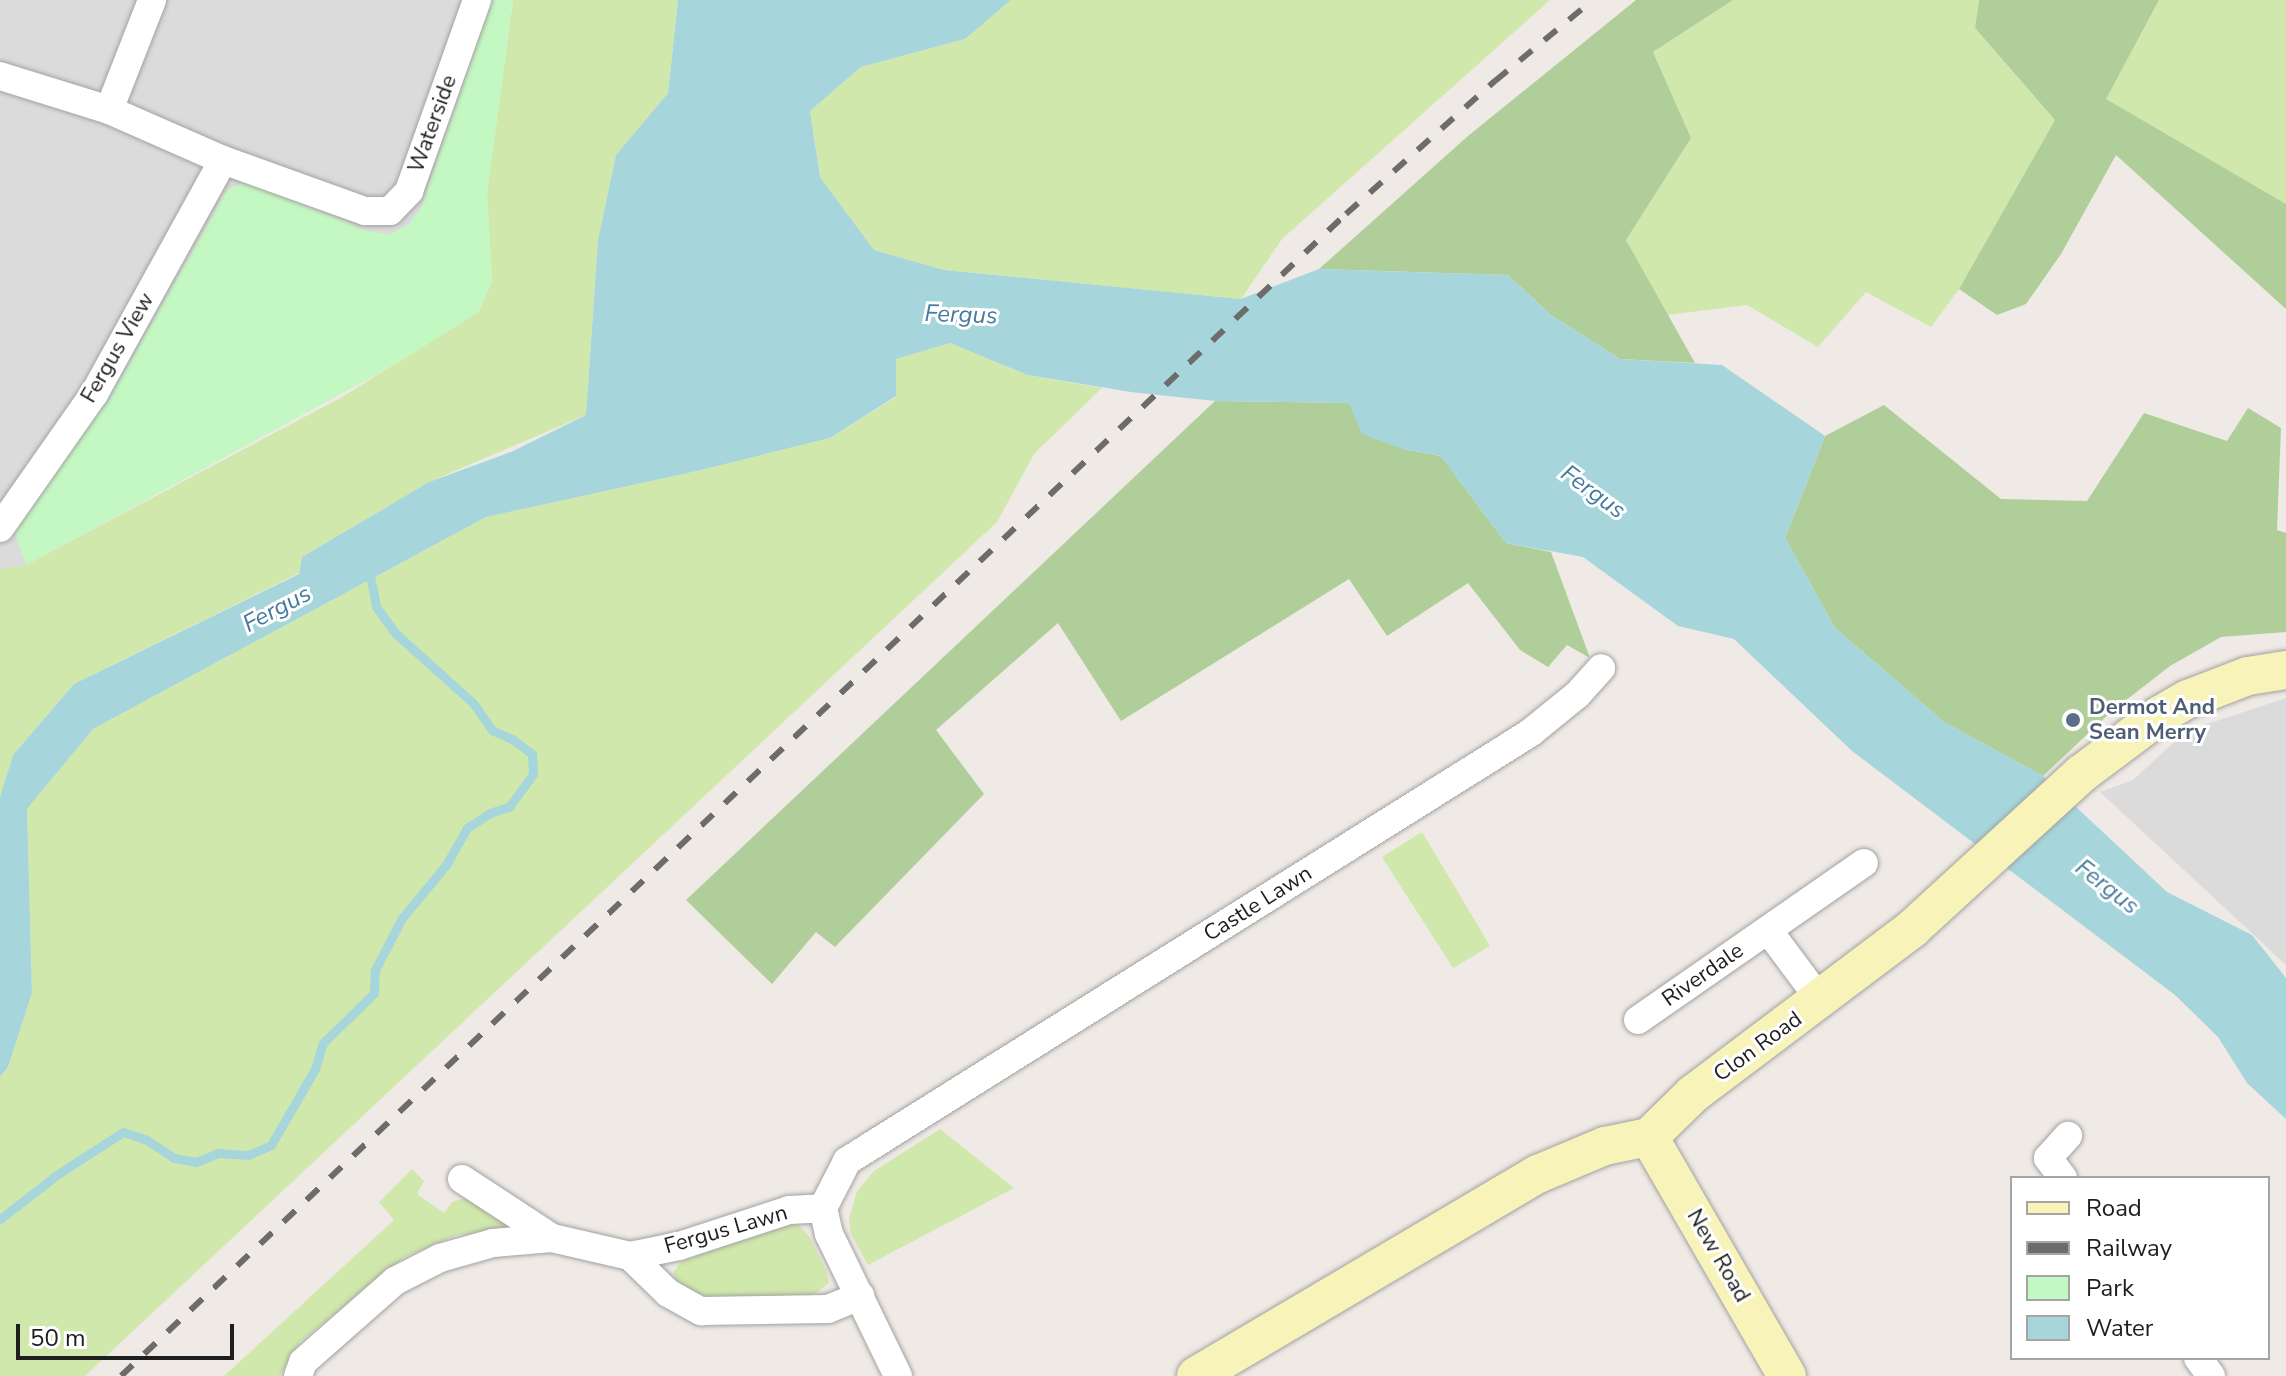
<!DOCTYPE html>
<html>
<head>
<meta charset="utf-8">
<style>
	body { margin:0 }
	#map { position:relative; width:2286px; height:1376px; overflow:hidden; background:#efeae5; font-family:"Nunito Sans",sans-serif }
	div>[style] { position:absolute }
	.residential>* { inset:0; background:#dcdbdb }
	.grass>* { inset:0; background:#d0e8ab }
	.forest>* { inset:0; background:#afce9a }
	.park>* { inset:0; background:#c4f8c2 }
	.water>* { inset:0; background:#a6d6dc }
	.stream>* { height:9px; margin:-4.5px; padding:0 4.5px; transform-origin:4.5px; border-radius:4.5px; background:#a6d6dc }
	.roads { filter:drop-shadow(0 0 2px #a2a2a2) drop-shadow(0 0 2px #a2a2a2) }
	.street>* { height:28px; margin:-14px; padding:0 14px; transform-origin:14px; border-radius:14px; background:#fff }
	.secondary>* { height:38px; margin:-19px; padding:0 19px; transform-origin:19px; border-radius:19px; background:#f8f4b9 }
	.rail>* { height:6px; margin-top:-3px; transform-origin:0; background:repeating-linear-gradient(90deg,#6c6c6c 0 16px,transparent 0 32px) }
	.dots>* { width:22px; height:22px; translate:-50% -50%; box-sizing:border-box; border:4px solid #fff; border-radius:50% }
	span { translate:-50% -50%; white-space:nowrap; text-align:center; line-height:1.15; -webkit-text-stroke:6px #fff; paint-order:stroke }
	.street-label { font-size:22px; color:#1e1e1e }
	.service-label { font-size:22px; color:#4e5e75; font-weight:700 }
	.left { translate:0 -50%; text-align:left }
	.water-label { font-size:24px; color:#467b9d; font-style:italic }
	.legend { position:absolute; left:2010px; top:1176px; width:260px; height:184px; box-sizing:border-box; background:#fff; border:2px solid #a5a5a5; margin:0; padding:10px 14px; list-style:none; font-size:24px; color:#1e1e1e }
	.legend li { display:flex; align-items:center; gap:16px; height:40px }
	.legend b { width:40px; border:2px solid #a5a5a5 }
	.scale { position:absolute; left:16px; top:1324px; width:218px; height:36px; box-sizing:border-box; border:4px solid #1e1e1e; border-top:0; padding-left:10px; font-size:24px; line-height:28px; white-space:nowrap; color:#1e1e1e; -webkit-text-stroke:6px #fff; paint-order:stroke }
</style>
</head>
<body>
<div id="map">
	<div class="residential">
		<i style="clip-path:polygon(0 0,513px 0,401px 361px,26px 565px,0 613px)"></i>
		<i style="clip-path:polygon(2286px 698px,2286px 965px,2100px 792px,2133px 780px,2186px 731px)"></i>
	</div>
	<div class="grass">
		<i style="clip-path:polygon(513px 0,678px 0,668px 93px,616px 155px,598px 240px,586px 415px,429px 482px,302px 557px,299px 573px,74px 684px,13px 755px,0 797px,0 569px,26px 565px,342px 397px,478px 312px,492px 282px,487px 193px)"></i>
		<i style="clip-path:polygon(1011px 0,1550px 0,1282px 239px,1241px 299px,944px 270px,874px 250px,820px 177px,810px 111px,861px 67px,965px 39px)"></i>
		<i style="clip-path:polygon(1733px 0,1979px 0,1975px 28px,2055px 120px,1959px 289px,1931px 327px,1866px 292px,1818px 347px,1747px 305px,1667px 315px,1626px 240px,1691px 138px,1653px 52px)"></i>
		<i style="clip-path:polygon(2159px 0,2286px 0,2286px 204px,2105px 99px)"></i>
		<i style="clip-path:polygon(950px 343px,1028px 375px,1102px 388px,1034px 454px,997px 522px,85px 1376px,0 1376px,0 1077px,8px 1067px,32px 993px,27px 809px,93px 729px,486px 517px,697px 471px,830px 438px,896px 397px,896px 359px)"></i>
		<i style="clip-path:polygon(1422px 832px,1490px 946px,1453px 968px,1382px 857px)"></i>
		<i style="clip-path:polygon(940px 1129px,1014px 1188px,868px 1265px,851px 1234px,849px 1219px,857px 1191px,874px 1171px)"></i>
		<i style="clip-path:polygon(412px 1169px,424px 1181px,417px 1194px,444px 1213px,452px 1202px,468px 1197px,512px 1229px,457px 1235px,404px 1257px,299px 1343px,280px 1376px,224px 1376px,394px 1220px,379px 1202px)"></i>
		<i style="clip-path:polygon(786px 1222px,797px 1224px,809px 1236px,826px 1270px,829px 1283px,807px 1300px,712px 1301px,677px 1283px,673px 1273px,681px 1262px)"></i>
	</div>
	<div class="forest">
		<i style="clip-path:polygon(1636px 0,1733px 0,1653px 52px,1691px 138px,1626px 240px,1695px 363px,1620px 359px,1551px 315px,1508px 275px,1319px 269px,1468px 136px)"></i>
		<i style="clip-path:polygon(1979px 0,2159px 0,2106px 99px,2286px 204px,2286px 309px,2116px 155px,2061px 254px,2026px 304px,1997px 315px,1959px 289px,2055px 120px,1975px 28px)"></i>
		<i style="clip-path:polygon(1215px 401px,1349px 403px,1403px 449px,1441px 456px,1506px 543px,1551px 552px,1590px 658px,1567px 645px,1548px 667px,1520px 650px,1468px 583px,1387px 636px,1349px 579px,1121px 721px,1058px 623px,936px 730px,984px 794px,835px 947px,816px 932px,772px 984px,686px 900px)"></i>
		<i style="clip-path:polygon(1884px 405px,2001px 499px,2087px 501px,2144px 413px,2227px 441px,2248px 408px,2281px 428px,2277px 530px,2286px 533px,2286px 632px,2221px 637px,2170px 666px,2112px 711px,2043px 776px,1944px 722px,1835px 628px,1785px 538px,1825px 436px)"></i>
	</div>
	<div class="park">
		<i style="clip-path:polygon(492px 0,513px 0,487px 193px,492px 282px,478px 312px,401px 361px,26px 565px,13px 527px,113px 392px,227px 190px,242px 183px,257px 185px,367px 231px,389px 235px,409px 224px,421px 208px)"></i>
	</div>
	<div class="water">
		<i style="clip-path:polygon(678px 0,1011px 0,965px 39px,861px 67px,810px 111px,820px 177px,874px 250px,944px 270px,1241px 299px,1319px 269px,1508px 275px,1551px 315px,1620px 359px,1722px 365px,1825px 436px,1785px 538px,1835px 628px,1944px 722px,2043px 776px,2167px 892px,2252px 935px,2286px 978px,2286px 1119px,2247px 1083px,2218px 1037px,2175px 995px,1852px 751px,1734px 639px,1678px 626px,1583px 557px,1506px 543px,1441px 456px,1403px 449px,1362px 434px,1349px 403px,1215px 401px,1131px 392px,1028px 375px,950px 343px,896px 359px,896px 396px,830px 438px,697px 471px,486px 517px,93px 729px,27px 809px,32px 993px,8px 1067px,0 1077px,0 797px,13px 755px,74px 684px,299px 574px,302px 557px,429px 482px,511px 452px,586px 415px,598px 240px,616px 155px,668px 93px)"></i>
	</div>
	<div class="stream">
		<i style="left:0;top:1219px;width:73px;rotate:-37.8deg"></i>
		<i style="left:58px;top:1174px;width:77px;rotate:-32.9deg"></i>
		<i style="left:123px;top:1132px;width:23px;rotate:18deg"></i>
		<i style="left:145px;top:1139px;width:35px;rotate:33deg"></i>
		<i style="left:174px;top:1158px;width:22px;rotate:10deg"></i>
		<i style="left:196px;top:1162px;width:24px;rotate:-22deg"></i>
		<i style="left:218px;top:1153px;width:30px;rotate:4deg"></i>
		<i style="left:248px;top:1155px;width:25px;rotate:-23deg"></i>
		<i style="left:271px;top:1145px;width:88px;rotate:-59.9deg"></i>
		<i style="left:315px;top:1069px;width:27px;rotate:-73deg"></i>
		<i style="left:323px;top:1043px;width:71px;rotate:-44.4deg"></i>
		<i style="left:374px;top:993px;width:23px;rotate:-88deg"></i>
		<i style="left:375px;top:970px;width:59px;rotate:-62.6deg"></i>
		<i style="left:402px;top:918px;width:69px;rotate:-50.3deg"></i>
		<i style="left:446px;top:865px;width:43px;rotate:-60.4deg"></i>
		<i style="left:467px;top:828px;width:27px;rotate:-33deg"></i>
		<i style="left:490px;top:813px;width:20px;rotate:-18deg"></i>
		<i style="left:509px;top:807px;width:41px;rotate:-54deg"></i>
		<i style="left:533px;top:774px;width:20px;rotate:-93deg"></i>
		<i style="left:532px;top:754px;width:25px;rotate:-143deg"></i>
		<i style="left:512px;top:739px;width:22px;rotate:-156deg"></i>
		<i style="left:492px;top:730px;width:33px;rotate:-125deg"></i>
		<i style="left:473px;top:703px;width:103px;rotate:-138.1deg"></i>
		<i style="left:396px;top:634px;width:34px;rotate:-126deg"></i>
		<i style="left:376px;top:606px;width:38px;rotate:-101deg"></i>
	</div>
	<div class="roads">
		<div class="street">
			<i style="left:0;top:76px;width:114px;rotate:17.3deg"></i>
			<i style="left:109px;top:110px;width:124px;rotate:23.7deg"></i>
			<i style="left:223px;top:160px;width:151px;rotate:19.8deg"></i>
			<i style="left:365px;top:211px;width:25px"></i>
			<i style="left:390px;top:211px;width:28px;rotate:-46deg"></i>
			<i style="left:409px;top:191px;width:203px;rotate:-70.4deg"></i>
			<i style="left:109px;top:110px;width:118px;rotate:-68.6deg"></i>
			<i style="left:0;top:528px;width:164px;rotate:-55deg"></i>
			<i style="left:94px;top:394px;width:267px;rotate:-61.1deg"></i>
			<i style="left:1768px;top:930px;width:89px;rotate:53.3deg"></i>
			<i style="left:1638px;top:1020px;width:275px;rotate:-34.8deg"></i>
			<i style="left:2063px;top:1178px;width:25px;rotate:-127deg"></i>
			<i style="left:2048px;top:1158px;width:30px;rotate:-48deg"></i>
			<i style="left:462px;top:1179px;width:108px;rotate:33.2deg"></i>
			<i style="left:552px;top:1238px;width:80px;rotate:13deg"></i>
			<i style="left:630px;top:1256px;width:53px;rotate:44.2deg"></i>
			<i style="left:668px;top:1293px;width:38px;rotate:29deg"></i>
			<i style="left:701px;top:1311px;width:127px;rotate:-0.9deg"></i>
			<i style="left:828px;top:1309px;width:35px;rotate:-22deg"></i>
			<i style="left:823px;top:1208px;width:53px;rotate:-62.9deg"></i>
			<i style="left:847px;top:1161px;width:806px;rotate:-32.07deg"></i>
			<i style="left:1530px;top:733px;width:60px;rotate:-39deg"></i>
			<i style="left:1577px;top:695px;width:36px;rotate:-48deg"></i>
			<i style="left:630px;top:1256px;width:50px;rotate:-11.5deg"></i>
			<i style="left:679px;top:1246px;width:116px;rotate:-18.1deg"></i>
			<i style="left:789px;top:1210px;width:34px;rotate:-3deg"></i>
			<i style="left:823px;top:1208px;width:27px;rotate:77deg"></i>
			<i style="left:829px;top:1234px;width:158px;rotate:64.1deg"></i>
			<i style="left:2198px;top:1358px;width:22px;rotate:54deg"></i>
			<i style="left:298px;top:1376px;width:15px;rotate:-70deg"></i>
			<i style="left:303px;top:1362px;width:123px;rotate:-41.4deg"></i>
			<i style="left:395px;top:1281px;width:51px;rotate:-27.1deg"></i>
			<i style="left:440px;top:1258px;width:55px;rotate:-15.8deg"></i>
			<i style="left:493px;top:1243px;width:59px;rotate:-4.8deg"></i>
		</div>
		<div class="secondary">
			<i style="left:1649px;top:1137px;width:276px;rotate:60deg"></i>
			<i style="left:1196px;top:1376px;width:397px;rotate:-30.6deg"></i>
			<i style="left:1538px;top:1174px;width:73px;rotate:-22.7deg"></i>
			<i style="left:1605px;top:1146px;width:45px;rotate:-11.6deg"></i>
			<i style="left:1649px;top:1137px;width:62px;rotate:-44.3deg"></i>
			<i style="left:1693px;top:1094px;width:276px;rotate:-37deg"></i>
			<i style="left:1913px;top:928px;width:228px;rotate:-42.5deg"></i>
			<i style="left:2081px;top:774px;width:99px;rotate:-36.8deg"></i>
			<i style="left:2160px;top:715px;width:32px;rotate:-30deg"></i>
			<i style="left:2188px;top:699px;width:64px;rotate:-21deg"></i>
			<i style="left:2248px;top:676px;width:38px;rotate:-9deg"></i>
		</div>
	</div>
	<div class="rail">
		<i style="left:121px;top:1376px;width:1688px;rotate:-43.49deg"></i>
		<i style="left:1346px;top:214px;width:200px;rotate:-41.8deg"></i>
		<i style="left:1495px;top:81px;width:127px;rotate:-39.6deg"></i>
	</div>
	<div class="dots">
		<i style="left:2073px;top:720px;background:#5c6f8a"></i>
	</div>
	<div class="street-label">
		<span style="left:433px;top:124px;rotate:-70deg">Waterside</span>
		<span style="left:118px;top:348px;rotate:-60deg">Fergus View</span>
		<span style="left:1258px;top:904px;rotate:-32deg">Castle Lawn</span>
		<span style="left:1703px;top:975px;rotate:-35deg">Riverdale</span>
		<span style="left:1758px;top:1047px;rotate:-36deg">Clon Road</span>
		<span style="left:726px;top:1230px;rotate:-16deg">Fergus Lawn</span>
		<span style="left:1718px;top:1256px;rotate:60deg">New Road</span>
	</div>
	<div class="service-label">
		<span class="left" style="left:2089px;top:720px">Dermot And<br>Sean Merry</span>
	</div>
	<div class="water-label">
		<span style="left:961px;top:315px;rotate:2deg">Fergus</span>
		<span style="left:1593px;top:492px;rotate:36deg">Fergus</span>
		<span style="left:277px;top:609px;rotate:-28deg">Fergus</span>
		<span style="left:2107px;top:887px;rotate:38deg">Fergus</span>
	</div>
	<ul class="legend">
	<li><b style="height:10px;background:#f8f4b9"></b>Road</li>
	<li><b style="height:10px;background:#6c6c6c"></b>Railway</li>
	<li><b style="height:22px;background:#c4f8c2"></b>Park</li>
	<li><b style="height:22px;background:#a6d6dc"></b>Water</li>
	</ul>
	<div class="scale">50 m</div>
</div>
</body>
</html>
